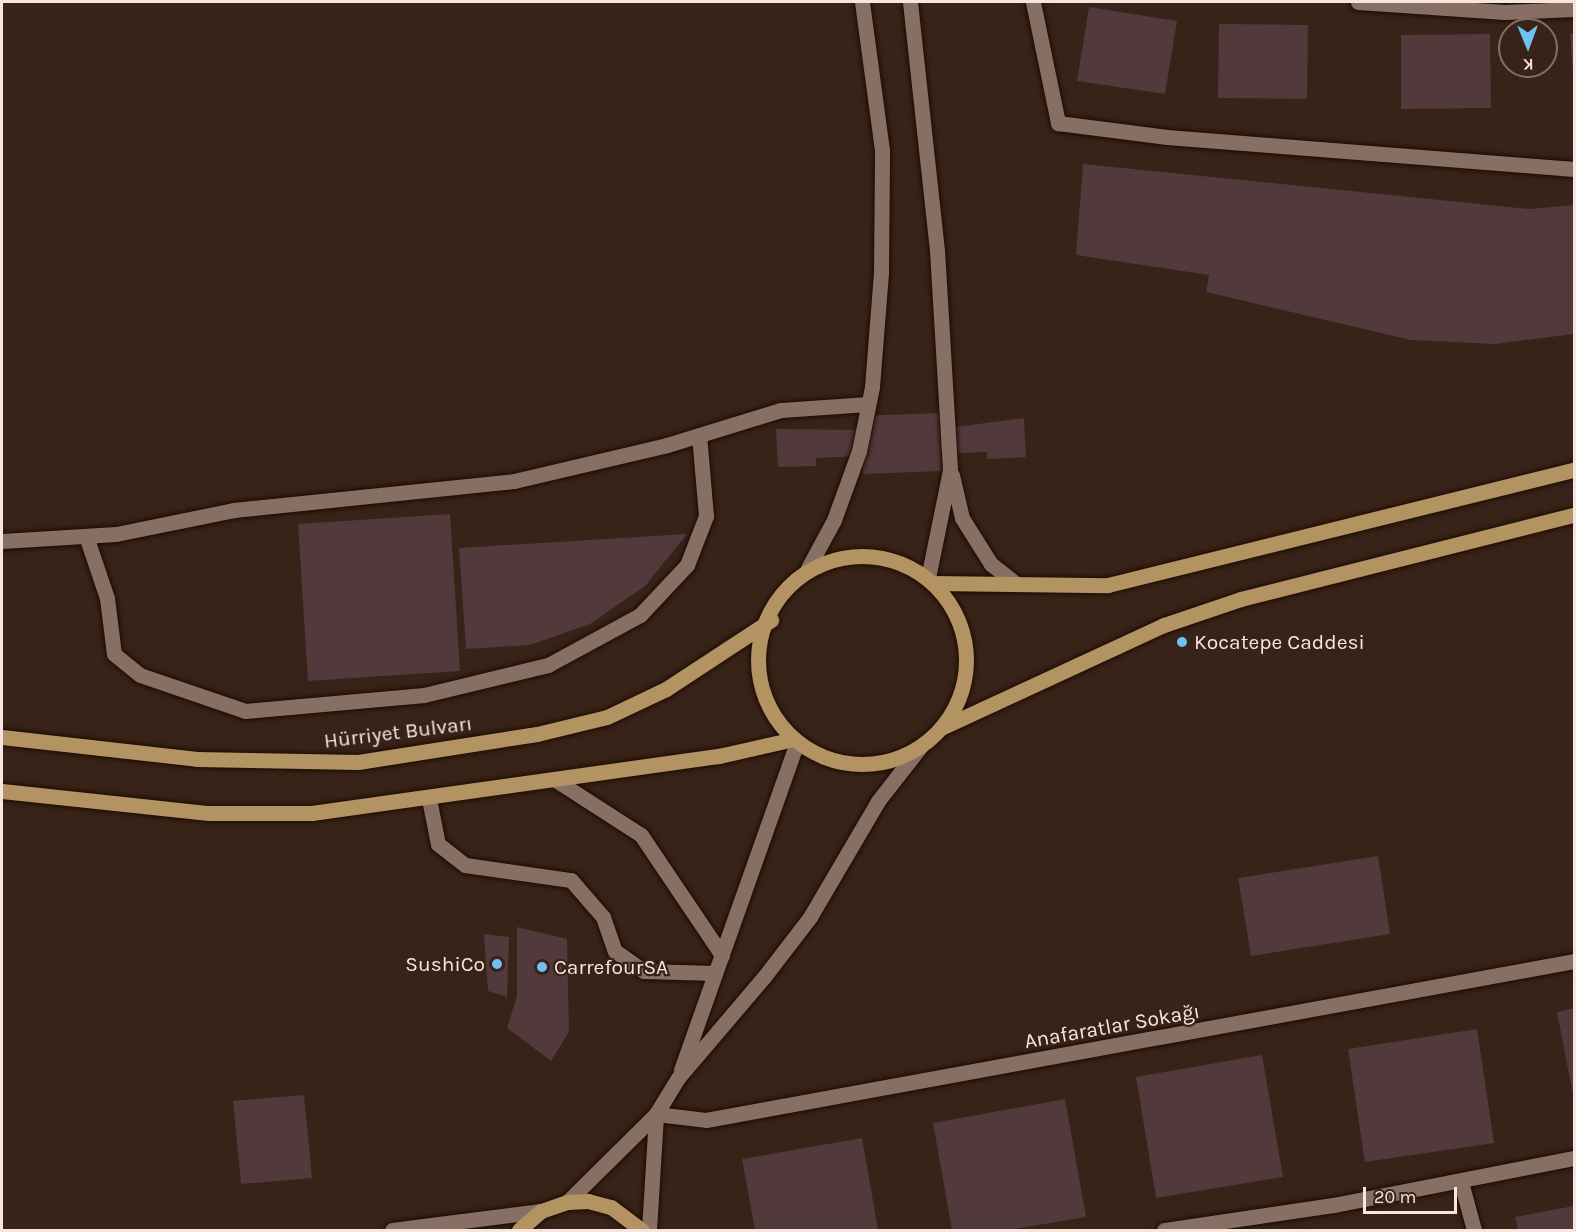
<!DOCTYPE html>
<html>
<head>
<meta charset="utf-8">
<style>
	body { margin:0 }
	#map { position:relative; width:1576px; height:1232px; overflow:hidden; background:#372318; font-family:Karla,sans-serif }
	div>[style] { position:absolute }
	.building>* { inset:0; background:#52393b }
	.roads { filter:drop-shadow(0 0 2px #1d0b03) drop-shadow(0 0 2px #1d0b03) }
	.minor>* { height:15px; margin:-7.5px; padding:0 7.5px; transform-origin:7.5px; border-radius:7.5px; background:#876f63 }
	.major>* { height:15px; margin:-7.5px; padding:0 7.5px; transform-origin:7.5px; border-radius:7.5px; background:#b39361 }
	.major>.ring { margin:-7.5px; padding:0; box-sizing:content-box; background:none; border:15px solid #b39361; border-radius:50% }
	.dots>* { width:16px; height:16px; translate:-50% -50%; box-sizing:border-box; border:3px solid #372318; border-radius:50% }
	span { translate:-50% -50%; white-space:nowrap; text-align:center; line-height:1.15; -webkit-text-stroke:4.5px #372318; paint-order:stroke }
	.poi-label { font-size:21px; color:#f5e7e0 }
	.left { translate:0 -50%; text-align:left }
	.right { translate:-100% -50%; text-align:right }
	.street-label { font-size:21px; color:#f5e7e0 }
	.frame { position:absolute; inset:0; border:3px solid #f5e7e0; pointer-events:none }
	.north { position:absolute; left:1498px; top:18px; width:60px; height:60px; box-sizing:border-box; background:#372318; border:2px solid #837168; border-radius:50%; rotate:179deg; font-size:16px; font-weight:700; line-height:24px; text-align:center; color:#f5e7e0 }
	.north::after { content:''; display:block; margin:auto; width:21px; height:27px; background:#6ec2f3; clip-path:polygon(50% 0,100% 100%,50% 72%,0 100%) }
	.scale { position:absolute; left:1363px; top:1187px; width:94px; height:27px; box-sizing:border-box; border:3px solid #f5e7e0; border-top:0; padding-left:8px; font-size:18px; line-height:21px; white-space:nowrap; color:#f5e7e0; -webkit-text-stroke:4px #372318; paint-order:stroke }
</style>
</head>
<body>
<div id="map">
	<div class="building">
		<i style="clip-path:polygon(1089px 7px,1177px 21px,1165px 94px,1077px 81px)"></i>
		<i style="clip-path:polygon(1219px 24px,1308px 25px,1307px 99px,1218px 98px)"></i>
		<i style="clip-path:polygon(1490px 34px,1491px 108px,1401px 109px,1401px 35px)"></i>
		<i style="clip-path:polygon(1570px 34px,1574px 34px,1574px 75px,1573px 75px)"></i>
		<i style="clip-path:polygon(1083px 164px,1529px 209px,1574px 205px,1574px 334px,1495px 344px,1411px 340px,1206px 292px,1209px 275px,1076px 255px)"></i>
		<i style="clip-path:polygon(939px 413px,940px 429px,1024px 418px,1026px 457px,987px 459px,987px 452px,941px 454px,942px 471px,863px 474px,862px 456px,816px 458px,816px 466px,778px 467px,776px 429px,861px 430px,860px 416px)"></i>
		<i style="clip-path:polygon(450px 514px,460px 671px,308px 681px,298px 524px)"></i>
		<i style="clip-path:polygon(687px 534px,645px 586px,590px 624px,530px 645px,466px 649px,459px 548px)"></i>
		<i style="clip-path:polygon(1378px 856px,1390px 934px,1251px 956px,1238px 878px)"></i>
		<i style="clip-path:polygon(517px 927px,567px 939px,569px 1032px,551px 1061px,507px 1028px,517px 996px)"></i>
		<i style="clip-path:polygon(484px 934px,509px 937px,507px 997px,488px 991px)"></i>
		<i style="clip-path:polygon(1574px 1008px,1574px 1095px,1573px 1095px,1557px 1012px)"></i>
		<i style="clip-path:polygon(1477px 1029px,1494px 1143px,1365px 1162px,1348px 1049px)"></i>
		<i style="clip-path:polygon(1262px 1055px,1283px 1177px,1156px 1198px,1136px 1077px)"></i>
		<i style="clip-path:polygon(304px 1095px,312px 1178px,241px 1184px,233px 1101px)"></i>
		<i style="clip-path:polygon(1065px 1099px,1086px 1217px,1009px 1230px,952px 1230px,933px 1123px)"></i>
		<i style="clip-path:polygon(862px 1138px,878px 1230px,755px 1230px,742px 1159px)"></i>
		<i style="clip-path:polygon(1574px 1206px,1574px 1230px,1518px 1230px,1515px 1217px)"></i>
	</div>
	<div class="roads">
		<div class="minor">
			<i style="left:910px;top:2px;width:249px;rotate:83.8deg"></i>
			<i style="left:937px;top:250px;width:220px;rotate:86.6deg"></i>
			<i style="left:950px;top:470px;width:110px;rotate:101.5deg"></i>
			<i style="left:1033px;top:2px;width:124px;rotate:78.3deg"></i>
			<i style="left:1058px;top:123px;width:110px;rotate:7.3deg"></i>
			<i style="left:1167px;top:137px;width:408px;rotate:4.5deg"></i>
			<i style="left:1358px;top:2px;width:147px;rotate:3.9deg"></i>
			<i style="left:1505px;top:12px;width:69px;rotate:-2.5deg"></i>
			<i style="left:952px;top:475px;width:44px;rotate:76.9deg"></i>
			<i style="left:962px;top:518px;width:54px;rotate:57.8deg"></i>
			<i style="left:991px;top:564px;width:31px;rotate:38deg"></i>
			<i style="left:86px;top:536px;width:65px;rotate:71.3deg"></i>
			<i style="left:107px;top:598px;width:56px;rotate:82.9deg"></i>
			<i style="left:114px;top:654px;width:33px;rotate:39deg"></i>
			<i style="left:140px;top:675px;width:111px;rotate:18.9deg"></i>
			<i style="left:245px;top:711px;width:180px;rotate:-5.1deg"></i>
			<i style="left:424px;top:695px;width:128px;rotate:-13.6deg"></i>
			<i style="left:548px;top:665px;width:105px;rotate:-28.5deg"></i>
			<i style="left:640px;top:615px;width:69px;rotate:-46.8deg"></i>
			<i style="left:687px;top:565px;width:53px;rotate:-68.8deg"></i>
			<i style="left:706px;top:516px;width:81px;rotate:-94.9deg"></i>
			<i style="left:2px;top:541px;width:114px;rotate:-3.5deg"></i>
			<i style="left:116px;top:534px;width:120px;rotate:-11.5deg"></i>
			<i style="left:234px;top:510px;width:281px;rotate:-5.9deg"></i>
			<i style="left:514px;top:481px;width:157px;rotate:-13.2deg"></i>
			<i style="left:667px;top:445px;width:119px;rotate:-17.1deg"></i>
			<i style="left:781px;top:410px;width:87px;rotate:-3.9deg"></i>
			<i style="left:808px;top:568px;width:55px;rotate:-61.6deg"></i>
			<i style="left:834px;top:520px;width:73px;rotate:-70.1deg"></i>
			<i style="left:859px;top:451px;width:65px;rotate:-78.5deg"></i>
			<i style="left:872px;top:387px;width:114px;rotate:-85.5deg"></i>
			<i style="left:881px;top:273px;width:123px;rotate:-89.5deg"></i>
			<i style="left:882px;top:150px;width:149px;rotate:-97.7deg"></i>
			<i style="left:554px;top:779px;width:103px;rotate:32.8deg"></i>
			<i style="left:641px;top:835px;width:145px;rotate:56deg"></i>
			<i style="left:429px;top:799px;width:46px;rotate:78.7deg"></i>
			<i style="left:438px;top:844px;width:34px;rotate:38deg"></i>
			<i style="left:465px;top:865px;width:107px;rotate:8.1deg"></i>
			<i style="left:571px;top:880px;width:49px;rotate:49.1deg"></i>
			<i style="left:603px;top:917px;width:36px;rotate:71deg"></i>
			<i style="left:615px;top:951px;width:35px;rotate:35deg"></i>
			<i style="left:644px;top:971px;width:71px;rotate:1.6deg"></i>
			<i style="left:681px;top:1070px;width:347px;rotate:-70.5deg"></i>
			<i style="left:656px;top:1114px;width:50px;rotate:6.8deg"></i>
			<i style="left:706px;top:1120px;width:882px;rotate:-10.38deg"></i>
			<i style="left:1461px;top:1182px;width:50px;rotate:74.8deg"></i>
			<i style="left:567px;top:1202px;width:125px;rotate:-44.7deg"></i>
			<i style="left:656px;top:1114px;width:42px;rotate:-58.6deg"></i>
			<i style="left:678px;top:1078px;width:133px;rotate:-49.6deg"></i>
			<i style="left:764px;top:977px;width:76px;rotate:-52.5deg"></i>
			<i style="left:810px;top:917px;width:134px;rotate:-59.6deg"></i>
			<i style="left:878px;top:801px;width:70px;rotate:-52deg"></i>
			<i style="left:392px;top:1230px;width:150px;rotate:-7.3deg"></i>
			<i style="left:649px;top:1230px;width:116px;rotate:-86.5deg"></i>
			<i style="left:1164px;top:1230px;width:172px;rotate:-8.4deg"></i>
			<i style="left:1334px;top:1205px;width:245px;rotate:-11.1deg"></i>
		</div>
		<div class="major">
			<i class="ring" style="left:758px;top:556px;width:193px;height:193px"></i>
			<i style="left:933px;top:583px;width:175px;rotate:0.7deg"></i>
			<i style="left:1108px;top:585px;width:480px;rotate:-13.9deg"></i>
			<i style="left:941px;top:728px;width:246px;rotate:-24.8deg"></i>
			<i style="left:1164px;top:625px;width:81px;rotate:-18.7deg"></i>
			<i style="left:1241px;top:599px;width:343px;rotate:-14.2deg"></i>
			<i style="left:2px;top:737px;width:196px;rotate:6.4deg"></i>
			<i style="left:197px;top:759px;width:161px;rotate:1.1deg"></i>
			<i style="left:358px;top:762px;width:181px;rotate:-8.9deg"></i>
			<i style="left:537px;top:734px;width:72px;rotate:-13.7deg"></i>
			<i style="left:607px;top:717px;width:65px;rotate:-25.4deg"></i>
			<i style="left:666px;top:689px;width:126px;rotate:-33.3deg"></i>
			<i style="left:2px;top:791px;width:208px;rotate:6.1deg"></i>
			<i style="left:209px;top:813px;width:103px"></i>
			<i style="left:312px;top:813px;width:411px;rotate:-8deg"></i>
			<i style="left:719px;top:756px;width:77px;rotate:-12.8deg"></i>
			<i style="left:519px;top:1230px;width:29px;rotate:-41deg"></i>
			<i style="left:541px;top:1211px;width:28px;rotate:-19deg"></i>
			<i style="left:567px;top:1202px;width:21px;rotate:-3deg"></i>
			<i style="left:588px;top:1201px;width:24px;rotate:15deg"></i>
			<i style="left:611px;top:1207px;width:39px;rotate:37deg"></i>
		</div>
	</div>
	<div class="dots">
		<i style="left:1182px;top:642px;background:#6ec2f3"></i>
		<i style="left:497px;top:964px;background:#6ec2f3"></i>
		<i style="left:542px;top:967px;background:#6ec2f3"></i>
	</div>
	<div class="poi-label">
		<span class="left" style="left:1194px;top:642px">Kocatepe Caddesi</span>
		<span class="right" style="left:485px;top:964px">SushiCo</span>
		<span class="left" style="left:554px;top:967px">CarrefourSA</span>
	</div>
	<div class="street-label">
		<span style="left:398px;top:732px;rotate:-7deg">Hürriyet Bulvarı</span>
		<span style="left:1112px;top:1026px;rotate:-10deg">Anafaratlar Sokağı</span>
	</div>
	<div class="frame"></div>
	<div class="north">K</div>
	<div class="scale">20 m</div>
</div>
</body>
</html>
